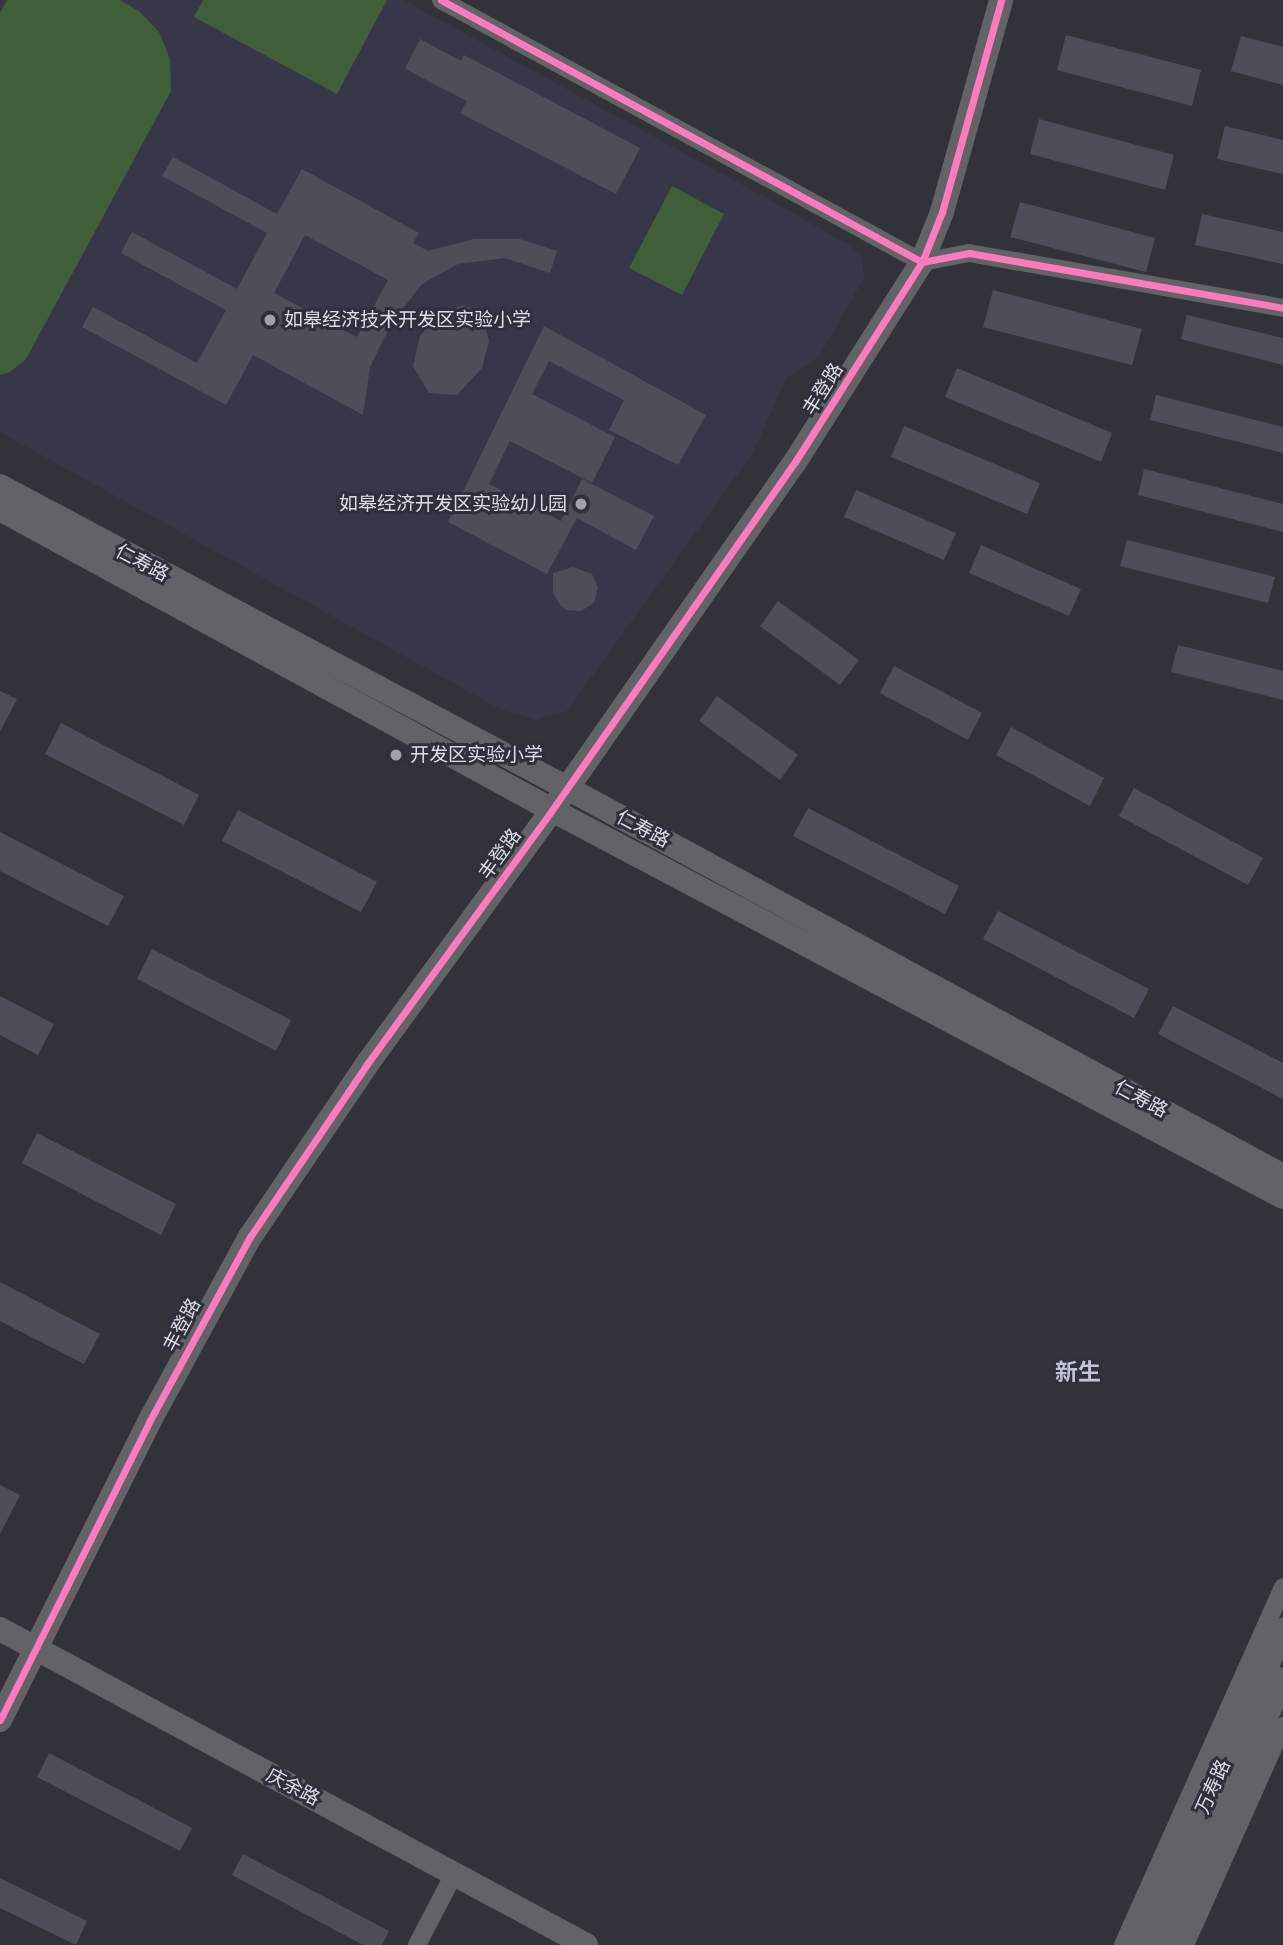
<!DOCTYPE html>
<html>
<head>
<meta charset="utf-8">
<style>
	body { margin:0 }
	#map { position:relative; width:1283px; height:1945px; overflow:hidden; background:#32333a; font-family:"DM Sans","Noto Sans SC",sans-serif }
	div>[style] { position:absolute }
	.built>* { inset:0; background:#36384a }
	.green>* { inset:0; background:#405f39 }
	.building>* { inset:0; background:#4d4e5a }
	.street>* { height:18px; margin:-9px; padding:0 9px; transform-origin:9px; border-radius:9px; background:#626368 }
	.secondary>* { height:24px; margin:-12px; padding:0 12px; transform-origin:12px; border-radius:12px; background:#626368 }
	.cycleway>* { height:7px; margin:-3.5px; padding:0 3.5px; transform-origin:3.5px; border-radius:3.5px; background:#fd7abc }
	.dots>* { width:19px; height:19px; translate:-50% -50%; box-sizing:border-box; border:4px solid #2e303e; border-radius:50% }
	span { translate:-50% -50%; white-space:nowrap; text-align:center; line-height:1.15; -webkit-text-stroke:6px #2e303e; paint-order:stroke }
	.poi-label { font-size:19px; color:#dcdde7 }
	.left { translate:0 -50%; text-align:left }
	.right { translate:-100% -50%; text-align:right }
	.street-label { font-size:19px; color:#dcdde7 }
	.quarter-label { font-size:23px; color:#c1c3d6; font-weight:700 }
</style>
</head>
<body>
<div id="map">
	<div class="built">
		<i style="clip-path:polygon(0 0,403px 0,757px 193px,849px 245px,862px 258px,864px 278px,818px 358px,787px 378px,752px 454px,567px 711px,536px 720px,502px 710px,0 432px)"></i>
	</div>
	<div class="green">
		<i style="clip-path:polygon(7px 0,120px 0,140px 12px,159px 32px,170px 59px,171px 91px,26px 359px,10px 372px,0 375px,0 13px)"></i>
		<i style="clip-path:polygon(203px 0,387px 0,337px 94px,194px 17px)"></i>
		<i style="clip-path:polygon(672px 186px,724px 214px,682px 295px,629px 268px)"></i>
	</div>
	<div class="building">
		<i style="clip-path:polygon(1066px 35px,1201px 70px,1192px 106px,1057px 70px)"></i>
		<i style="clip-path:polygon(1241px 36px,1283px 47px,1283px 85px,1231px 71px)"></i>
		<i style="clip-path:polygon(420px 39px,461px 61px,464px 55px,640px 148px,616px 194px,460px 113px,467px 101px,405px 69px)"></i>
		<i style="clip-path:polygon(1039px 119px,1174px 155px,1165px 190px,1030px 154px)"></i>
		<i style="clip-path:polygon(1225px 126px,1283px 140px,1283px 174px,1217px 159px)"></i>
		<i style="clip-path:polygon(evenodd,173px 157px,277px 214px,302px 169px,419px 233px,413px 243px,428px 251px,474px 239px,520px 239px,557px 251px,550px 273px,505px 258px,458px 264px,422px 284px,391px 324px,370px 367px,363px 415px,253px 355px,226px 405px,82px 327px,93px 307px,197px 363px,226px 310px,121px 253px,132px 232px,237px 289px,267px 233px,162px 176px,173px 157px,305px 235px,388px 280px,357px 337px,274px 293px,305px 235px)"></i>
		<i style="clip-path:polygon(1020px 202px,1155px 238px,1146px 272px,1010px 237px)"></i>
		<i style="clip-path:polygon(1202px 214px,1283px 232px,1283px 264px,1195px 245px)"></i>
		<i style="clip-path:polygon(993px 290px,1142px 329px,1132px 365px,983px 327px)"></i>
		<i style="clip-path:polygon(464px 305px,482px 315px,489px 341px,482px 368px,457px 395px,429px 393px,413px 366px,420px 336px,439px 313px)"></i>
		<i style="clip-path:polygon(1187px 315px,1283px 338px,1283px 365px,1181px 339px)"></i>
		<i style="clip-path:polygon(544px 326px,706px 415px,678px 465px,609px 430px,624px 400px,549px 361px,532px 394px,615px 437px,592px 483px,510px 441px,489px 484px,561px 521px,582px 479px,654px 516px,636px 550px,577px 518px,547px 574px,448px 522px)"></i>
		<i style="clip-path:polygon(957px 368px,1112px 433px,1101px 462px,945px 397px)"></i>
		<i style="clip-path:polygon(1156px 395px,1283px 427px,1283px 453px,1150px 420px)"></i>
		<i style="clip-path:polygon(904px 426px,1040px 483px,1027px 514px,891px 457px)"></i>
		<i style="clip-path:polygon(1144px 469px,1283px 504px,1283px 532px,1138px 495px)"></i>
		<i style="clip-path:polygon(856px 490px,956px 533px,944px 560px,844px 517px)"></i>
		<i style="clip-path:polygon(1127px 540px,1275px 577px,1268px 603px,1120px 566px)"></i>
		<i style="clip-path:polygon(981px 545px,1081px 589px,1069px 616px,969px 573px)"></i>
		<i style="clip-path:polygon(573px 567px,592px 574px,598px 588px,594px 603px,581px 611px,566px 610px,560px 605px,553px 592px,553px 573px)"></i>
		<i style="clip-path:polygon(778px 601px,859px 660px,840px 685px,760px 626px)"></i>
		<i style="clip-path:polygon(1178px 645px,1283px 671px,1283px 700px,1171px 672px)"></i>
		<i style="clip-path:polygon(894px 666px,982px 713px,968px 740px,880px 693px)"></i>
		<i style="clip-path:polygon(0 691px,17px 699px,0 732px)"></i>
		<i style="clip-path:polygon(717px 696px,798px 755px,780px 780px,699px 721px)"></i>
		<i style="clip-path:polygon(61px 723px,199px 795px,184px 825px,45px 754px)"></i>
		<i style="clip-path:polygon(1011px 727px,1104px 778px,1090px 806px,996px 755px)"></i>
		<i style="clip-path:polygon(1134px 788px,1263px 858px,1248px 885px,1119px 816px)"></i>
		<i style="clip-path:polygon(808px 808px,959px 886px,945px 914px,793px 836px)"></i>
		<i style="clip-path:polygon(238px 810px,377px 882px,361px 912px,222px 841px)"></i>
		<i style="clip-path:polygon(0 832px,124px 896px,108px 926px,0 871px)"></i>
		<i style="clip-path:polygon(998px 911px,1149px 989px,1134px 1018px,983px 939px)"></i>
		<i style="clip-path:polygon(152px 949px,291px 1020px,276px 1051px,137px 979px)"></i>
		<i style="clip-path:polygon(0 996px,54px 1024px,38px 1055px,0 1035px)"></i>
		<i style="clip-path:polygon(1173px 1006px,1283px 1063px,1283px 1099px,1158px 1034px)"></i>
		<i style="clip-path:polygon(37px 1133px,176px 1204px,161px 1235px,22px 1163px)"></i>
		<i style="clip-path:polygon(0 1282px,100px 1334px,84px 1364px,0 1321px)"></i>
		<i style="clip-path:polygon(0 1485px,20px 1495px,0 1534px)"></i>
		<i style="clip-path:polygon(49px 1753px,192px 1828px,180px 1851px,37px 1777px)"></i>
		<i style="clip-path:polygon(243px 1854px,389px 1931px,382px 1945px,363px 1945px,232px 1875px)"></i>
		<i style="clip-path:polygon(0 1878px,87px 1921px,76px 1945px,0 1908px)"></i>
	</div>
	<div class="street">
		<i style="left:441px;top:0;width:548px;rotate:28.58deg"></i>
		<i style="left:922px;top:262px;width:48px;rotate:-10.8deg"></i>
		<i style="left:969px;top:253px;width:319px;rotate:9.9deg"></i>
		<i style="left:417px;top:1945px;width:80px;rotate:-62.5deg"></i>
		<i style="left:1123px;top:1945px;width:392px;rotate:-65.9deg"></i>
		<i style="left:1185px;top:1945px;width:240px;rotate:-65.9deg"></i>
	</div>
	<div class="secondary">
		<i style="left:0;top:486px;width:642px;rotate:28.04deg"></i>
		<i style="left:567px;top:788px;width:814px;rotate:28.45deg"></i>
		<i style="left:0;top:509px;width:629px;rotate:28.6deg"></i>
		<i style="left:552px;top:810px;width:827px;rotate:27.9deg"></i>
		<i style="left:0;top:1629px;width:666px;rotate:28.34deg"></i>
		<i style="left:0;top:1720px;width:333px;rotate:-63.4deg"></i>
		<i style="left:149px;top:1422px;width:211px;rotate:-61.4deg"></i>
		<i style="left:250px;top:1237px;width:209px;rotate:-55.9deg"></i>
		<i style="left:367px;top:1064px;width:314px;rotate:-53.9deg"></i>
		<i style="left:552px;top:810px;width:424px;rotate:-55.1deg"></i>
		<i style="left:795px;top:462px;width:237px;rotate:-57.6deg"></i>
		<i style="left:922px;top:262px;width:54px;rotate:-68.2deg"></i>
		<i style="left:942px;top:212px;width:220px;rotate:-74.4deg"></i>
		<i style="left:1143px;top:1945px;width:345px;rotate:-66deg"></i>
		<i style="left:1164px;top:1945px;width:291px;rotate:-65.9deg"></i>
	</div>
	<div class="cycleway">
		<i style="left:441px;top:0;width:548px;rotate:28.58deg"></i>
		<i style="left:922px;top:262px;width:48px;rotate:-10.8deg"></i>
		<i style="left:969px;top:253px;width:319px;rotate:9.9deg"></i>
		<i style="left:0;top:1720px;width:333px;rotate:-63.4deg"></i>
		<i style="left:149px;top:1422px;width:211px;rotate:-61.4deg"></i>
		<i style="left:250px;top:1237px;width:209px;rotate:-55.9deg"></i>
		<i style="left:367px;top:1064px;width:314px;rotate:-53.9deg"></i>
		<i style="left:552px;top:810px;width:424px;rotate:-55.1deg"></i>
		<i style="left:795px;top:462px;width:237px;rotate:-57.6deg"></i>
		<i style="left:922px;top:262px;width:54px;rotate:-68.2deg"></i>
		<i style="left:942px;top:212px;width:220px;rotate:-74.4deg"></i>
	</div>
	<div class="dots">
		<i style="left:270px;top:320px;background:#a0a2aa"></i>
		<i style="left:581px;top:504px;background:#a0a2aa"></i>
		<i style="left:396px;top:755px;background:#a0a2aa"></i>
	</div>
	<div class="poi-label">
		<span class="left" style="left:284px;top:320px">如皋经济技术开发区实验小学</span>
		<span class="right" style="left:567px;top:504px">如皋经济开发区实验幼儿园</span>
		<span class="left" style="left:410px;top:755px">开发区实验小学</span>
	</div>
	<div class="street-label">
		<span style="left:823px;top:389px;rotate:-58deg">丰登路</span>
		<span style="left:142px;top:563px;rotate:28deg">仁寿路</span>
		<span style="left:643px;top:829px;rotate:28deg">仁寿路</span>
		<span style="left:500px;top:854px;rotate:-54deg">丰登路</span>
		<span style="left:1141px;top:1099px;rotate:28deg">仁寿路</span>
		<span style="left:182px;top:1325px;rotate:-62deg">丰登路</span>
		<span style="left:293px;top:1787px;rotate:28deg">庆余路</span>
		<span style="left:1213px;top:1787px;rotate:-66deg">万寿路</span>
	</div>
	<div class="quarter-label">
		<span style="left:1078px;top:1372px">新生</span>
	</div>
</div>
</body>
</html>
